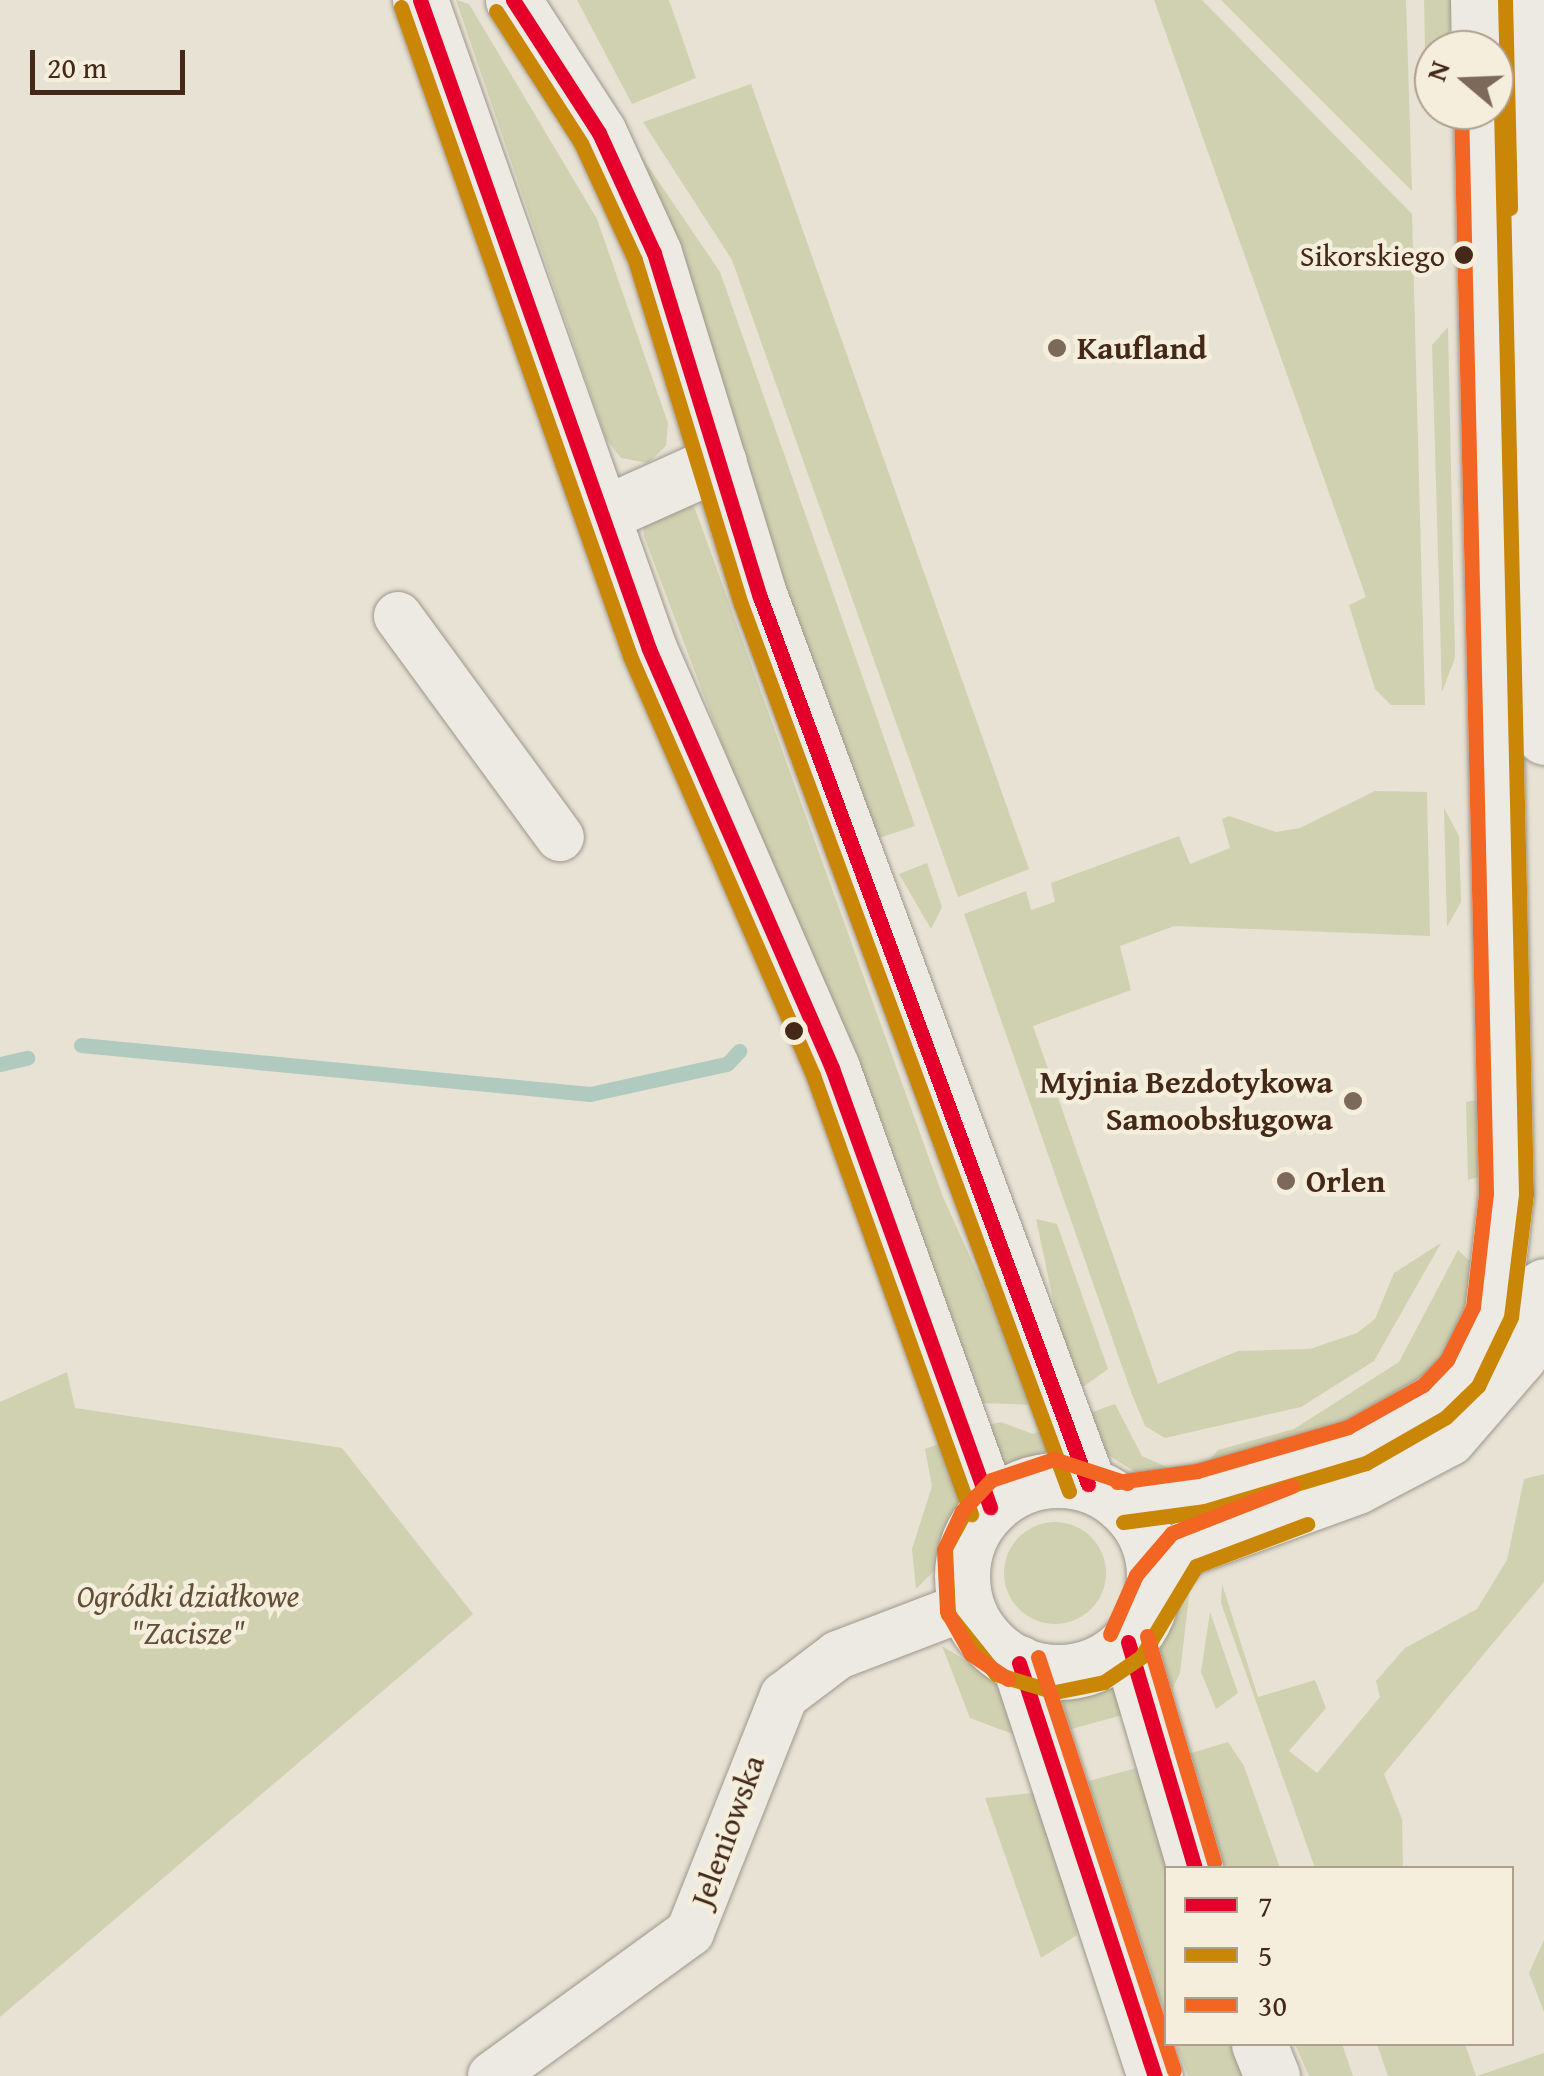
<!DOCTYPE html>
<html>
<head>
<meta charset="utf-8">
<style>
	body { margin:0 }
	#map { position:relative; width:1544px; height:2076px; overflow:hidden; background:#e7e2d3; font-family:"Gentium Book Plus",serif }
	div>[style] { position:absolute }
	.green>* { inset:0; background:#d0d1b0 }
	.round { border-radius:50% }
	.stream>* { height:15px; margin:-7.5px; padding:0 7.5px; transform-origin:7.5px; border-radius:7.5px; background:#b1cabf }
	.roads { filter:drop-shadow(0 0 2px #9d978d) drop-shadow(0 0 2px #9d978d) }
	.minor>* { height:48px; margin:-24px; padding:0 24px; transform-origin:24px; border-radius:24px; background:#eceae2 }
	.tertiary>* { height:55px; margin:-27.5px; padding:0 27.5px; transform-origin:27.5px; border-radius:27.5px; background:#eceae2 }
	.secondary>* { height:55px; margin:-27.5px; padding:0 27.5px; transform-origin:27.5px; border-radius:27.5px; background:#eceae2 }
	.secondary>.ring { margin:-27.5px; padding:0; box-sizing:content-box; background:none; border:55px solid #eceae2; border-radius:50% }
	.bus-1>* { height:15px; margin:-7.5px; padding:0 7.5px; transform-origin:7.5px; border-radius:7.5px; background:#e4002b }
	.bus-2>* { height:15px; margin:-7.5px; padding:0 7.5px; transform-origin:7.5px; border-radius:7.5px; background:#ca8606 }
	.bus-3>* { height:15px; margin:-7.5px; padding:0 7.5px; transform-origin:7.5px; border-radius:7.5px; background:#f26522 }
	.dots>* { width:28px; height:28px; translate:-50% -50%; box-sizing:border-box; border:5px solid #f5eedd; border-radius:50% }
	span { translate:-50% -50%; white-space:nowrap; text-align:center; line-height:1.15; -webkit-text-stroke:9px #f5eedd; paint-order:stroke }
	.bus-label { font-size:30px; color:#442818 }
	.right { translate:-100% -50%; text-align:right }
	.poi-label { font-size:32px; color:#442818; font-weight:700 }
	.left { translate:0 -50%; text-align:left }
	.park-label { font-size:32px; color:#624f37; font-style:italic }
	.street-label { font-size:32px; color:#442818 }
	.legend { position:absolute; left:1164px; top:1866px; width:350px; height:180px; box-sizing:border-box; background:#f5eedd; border:2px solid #ae9f8e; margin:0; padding:12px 18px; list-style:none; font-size:30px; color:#442818 }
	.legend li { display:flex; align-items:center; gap:20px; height:50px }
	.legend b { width:50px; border:2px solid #ae9f8e }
	.north { position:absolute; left:1414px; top:30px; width:100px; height:100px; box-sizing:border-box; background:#f5eedd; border:2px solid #ae9f8e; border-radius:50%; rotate:289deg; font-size:28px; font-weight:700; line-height:40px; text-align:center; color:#442818 }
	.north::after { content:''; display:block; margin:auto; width:35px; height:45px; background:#7d6959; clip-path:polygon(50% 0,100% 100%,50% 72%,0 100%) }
	.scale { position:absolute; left:30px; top:50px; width:155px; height:45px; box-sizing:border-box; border:5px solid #442818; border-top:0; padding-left:12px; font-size:30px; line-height:35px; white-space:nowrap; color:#442818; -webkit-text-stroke:8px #f5eedd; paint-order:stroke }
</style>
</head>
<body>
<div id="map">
	<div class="green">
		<i style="clip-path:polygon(456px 0,469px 4px,597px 219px,668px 423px,666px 446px,648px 463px,621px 458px,606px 439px)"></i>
		<i style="clip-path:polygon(577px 0,669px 0,696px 78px,632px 104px)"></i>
		<i style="clip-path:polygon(1154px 0,1202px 0,1412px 214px,1425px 705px,1391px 705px,1375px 689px,1349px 605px,1366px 597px)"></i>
		<i style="clip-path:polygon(1221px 0,1406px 0,1412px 191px)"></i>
		<i style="clip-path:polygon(1424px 0,1453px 0,1448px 50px,1434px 50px,1434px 99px,1426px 89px)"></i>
		<i style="clip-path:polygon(751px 84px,1029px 869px,958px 897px,732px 260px,643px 122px)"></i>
		<i style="clip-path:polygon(622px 128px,720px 272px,915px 826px,879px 838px,866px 813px)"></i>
		<i style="clip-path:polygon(1448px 327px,1455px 658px,1442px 692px,1432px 345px)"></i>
		<i style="clip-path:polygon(693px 503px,943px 1197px,1037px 1405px,977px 1403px,834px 1002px,750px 819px,644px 536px,643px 521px)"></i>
		<i style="clip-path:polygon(1375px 791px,1427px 792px,1430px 936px,1174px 926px,1120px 946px,1131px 990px,1033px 1026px,1158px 1384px,1238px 1351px,1310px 1349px,1357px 1333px,1375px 1319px,1394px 1273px,1441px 1243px,1374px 1361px,1301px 1407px,1165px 1438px,1145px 1426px,1131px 1392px,964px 914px,1026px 891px,1031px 910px,1055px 902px,1051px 883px,1179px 836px,1190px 864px,1230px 848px,1222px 819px,1229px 816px,1276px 832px,1300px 828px)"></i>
		<i style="clip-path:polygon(1444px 808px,1459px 836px,1461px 902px,1447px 927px)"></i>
		<i style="clip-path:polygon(927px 863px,942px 907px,931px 929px,899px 874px)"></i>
		<i style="clip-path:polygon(1490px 1098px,1478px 1177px,1468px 1180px,1466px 1102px)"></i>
		<i style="clip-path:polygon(1036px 1219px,1057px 1224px,1108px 1369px,1073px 1394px)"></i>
		<i style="clip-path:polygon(1458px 1250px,1472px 1263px,1462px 1342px,1398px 1405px,1207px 1463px,1218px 1450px,1294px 1429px,1399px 1362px)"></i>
		<i style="clip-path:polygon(67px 1372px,75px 1408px,342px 1448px,473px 1614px,0 2017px,0 1402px)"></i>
		<i style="clip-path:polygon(1115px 1404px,1142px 1456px,1176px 1471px,1147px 1479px,1098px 1449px,1081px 1416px)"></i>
		<i style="clip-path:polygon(1001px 1422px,1033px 1434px,1047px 1428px,1052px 1450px,1004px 1465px,985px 1426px)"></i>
		<i style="clip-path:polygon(955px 1438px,959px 1501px,934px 1571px,916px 1589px,912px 1549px,932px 1486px,925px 1449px)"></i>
		<i style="clip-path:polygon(1544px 1474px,1544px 1582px,1384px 1774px,1402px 1819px,1403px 1868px,1315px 1868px,1221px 1603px,1222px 1584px,1258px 1697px,1315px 1680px,1326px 1708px,1289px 1751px,1317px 1773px,1380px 1697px,1376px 1681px,1405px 1648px,1477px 1609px,1507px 1560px,1524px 1479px)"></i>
		<i class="round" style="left:1004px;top:1522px;width:102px;height:102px"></i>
		<i style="clip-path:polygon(1191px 1578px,1180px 1673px,1169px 1696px,1152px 1639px)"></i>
		<i style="clip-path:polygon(1210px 1612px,1238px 1693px,1216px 1709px,1201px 1672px)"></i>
		<i style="clip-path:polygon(942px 1646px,999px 1681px,1029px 1740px,970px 1718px)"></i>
		<i style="clip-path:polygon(1112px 1679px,1126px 1714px,1068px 1730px,1061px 1691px)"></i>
		<i style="clip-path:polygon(1228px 1742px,1244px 1766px,1280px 1868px,1221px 1868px,1175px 1758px)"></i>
		<i style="clip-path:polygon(1144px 1766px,1166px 1868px,1166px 2015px,1085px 1782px)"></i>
		<i style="clip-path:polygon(1043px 1792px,1077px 1935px,1041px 1958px,985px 1798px)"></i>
		<i style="clip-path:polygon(1544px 1940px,1544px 2012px,1529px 1973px)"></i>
		<i style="clip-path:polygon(1176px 2044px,1242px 2044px,1253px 2076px,1188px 2076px)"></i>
		<i style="clip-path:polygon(1295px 2044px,1342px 2044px,1353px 2076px,1309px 2076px)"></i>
		<i style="clip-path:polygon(1377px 2044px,1465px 2044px,1476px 2076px,1388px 2076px)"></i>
		<i style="clip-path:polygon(1544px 2053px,1544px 2076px,1477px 2076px)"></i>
	</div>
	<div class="stream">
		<i style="left:81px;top:1045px;width:511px;rotate:5.5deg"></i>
		<i style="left:590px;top:1094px;width:140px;rotate:-12.4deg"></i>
		<i style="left:727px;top:1064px;width:18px;rotate:-47deg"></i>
		<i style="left:0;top:1064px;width:28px;rotate:-13deg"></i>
	</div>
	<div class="roads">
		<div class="minor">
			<i style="left:398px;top:616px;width:274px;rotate:53.8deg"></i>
			<i style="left:492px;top:2076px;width:245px;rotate:-36deg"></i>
			<i style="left:690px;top:1932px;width:254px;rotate:-68.3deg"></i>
			<i style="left:784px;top:1696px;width:68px;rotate:-37.2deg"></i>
			<i style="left:838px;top:1655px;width:137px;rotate:-20.9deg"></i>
		</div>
		<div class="tertiary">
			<i style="left:1478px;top:0;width:50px;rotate:88.9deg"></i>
			<i style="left:1525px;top:0;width:737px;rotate:88.52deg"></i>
			<i style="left:1120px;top:1502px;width:82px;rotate:-7.7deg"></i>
			<i style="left:1201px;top:1491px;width:161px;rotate:-16.2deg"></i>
			<i style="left:1356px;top:1446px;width:91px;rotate:-29.7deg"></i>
			<i style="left:1435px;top:1401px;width:41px;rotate:-45deg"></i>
			<i style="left:1464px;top:1372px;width:65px;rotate:-64.6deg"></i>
			<i style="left:1492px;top:1313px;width:120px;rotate:-83.3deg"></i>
			<i style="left:1506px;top:1194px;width:1084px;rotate:-91.32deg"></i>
			<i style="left:1153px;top:1585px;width:48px;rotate:-49.3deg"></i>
			<i style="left:1184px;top:1549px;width:184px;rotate:-20deg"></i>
			<i style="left:1357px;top:1486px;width:103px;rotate:-27.8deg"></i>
			<i style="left:1448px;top:1438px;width:108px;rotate:-49.1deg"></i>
			<i style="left:1519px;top:1356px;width:74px;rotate:-70.3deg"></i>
		</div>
		<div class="secondary">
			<i style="left:420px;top:0;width:688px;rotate:70.56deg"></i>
			<i style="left:649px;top:649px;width:457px;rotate:66.4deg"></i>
			<i style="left:832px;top:1068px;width:467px;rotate:70.2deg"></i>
			<i style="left:513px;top:0;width:158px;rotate:57.1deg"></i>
			<i style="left:599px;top:133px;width:132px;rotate:65.4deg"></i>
			<i style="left:654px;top:253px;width:360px;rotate:72.9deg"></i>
			<i style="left:760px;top:597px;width:946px;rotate:69.71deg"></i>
			<i style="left:603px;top:514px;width:127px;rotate:-24.1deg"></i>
			<i class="ring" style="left:962px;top:1480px;width:137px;height:137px"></i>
			<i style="left:1128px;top:1642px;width:236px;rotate:73.5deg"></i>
			<i style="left:1019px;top:1663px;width:435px;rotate:71.8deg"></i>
			<i style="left:1259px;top:2044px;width:35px;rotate:68deg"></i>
		</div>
	</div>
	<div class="bus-1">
		<i style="left:420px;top:0;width:688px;rotate:70.56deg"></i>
		<i style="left:649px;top:649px;width:457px;rotate:66.4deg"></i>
		<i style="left:832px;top:1068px;width:467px;rotate:70.2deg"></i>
		<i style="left:513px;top:0;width:158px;rotate:57.1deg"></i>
		<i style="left:599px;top:133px;width:132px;rotate:65.4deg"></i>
		<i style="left:654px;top:253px;width:360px;rotate:72.9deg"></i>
		<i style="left:760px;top:597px;width:946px;rotate:69.71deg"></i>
		<i style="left:1128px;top:1642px;width:236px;rotate:73.5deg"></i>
		<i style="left:1019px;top:1663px;width:435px;rotate:71.8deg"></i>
	</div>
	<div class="bus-2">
		<i style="left:1505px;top:0;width:208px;rotate:88.6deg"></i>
		<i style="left:401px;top:7px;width:688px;rotate:70.56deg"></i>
		<i style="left:630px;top:656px;width:457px;rotate:66.4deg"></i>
		<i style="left:813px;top:1075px;width:467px;rotate:70.2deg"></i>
		<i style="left:496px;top:11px;width:157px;rotate:57.2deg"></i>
		<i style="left:581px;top:143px;width:129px;rotate:65.2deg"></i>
		<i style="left:635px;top:260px;width:360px;rotate:72.9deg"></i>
		<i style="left:741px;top:604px;width:946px;rotate:69.71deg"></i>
		<i style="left:973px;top:1497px;width:58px;rotate:118.8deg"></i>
		<i style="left:945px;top:1548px;width:66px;rotate:87.4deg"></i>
		<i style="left:948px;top:1614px;width:77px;rotate:51.3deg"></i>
		<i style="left:996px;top:1674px;width:62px;rotate:17deg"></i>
		<i style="left:1055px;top:1692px;width:50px;rotate:-11.5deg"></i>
		<i style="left:1104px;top:1682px;width:45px;rotate:-34deg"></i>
		<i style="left:1141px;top:1657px;width:106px;rotate:-58.9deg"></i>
		<i style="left:1196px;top:1566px;width:119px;rotate:-20.7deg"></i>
		<i style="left:1123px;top:1522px;width:83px;rotate:-7.6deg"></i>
		<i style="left:1205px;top:1511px;width:168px;rotate:-16.6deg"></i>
		<i style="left:1366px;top:1463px;width:92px;rotate:-29.9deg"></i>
		<i style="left:1446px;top:1417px;width:45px;rotate:-44.1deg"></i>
		<i style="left:1478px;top:1386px;width:76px;rotate:-64.4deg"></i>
		<i style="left:1511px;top:1317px;width:124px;rotate:-83deg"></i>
		<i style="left:1526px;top:1194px;width:1084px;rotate:-91.32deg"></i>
	</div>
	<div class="bus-3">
		<i style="left:1117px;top:1482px;width:81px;rotate:-7.8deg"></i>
		<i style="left:1197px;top:1471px;width:157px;rotate:-16.2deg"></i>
		<i style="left:1348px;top:1427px;width:86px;rotate:-29.2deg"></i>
		<i style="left:1423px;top:1385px;width:35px;rotate:-46deg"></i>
		<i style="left:1447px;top:1360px;width:59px;rotate:-63.9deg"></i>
		<i style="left:1473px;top:1307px;width:115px;rotate:-83.5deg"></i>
		<i style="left:1486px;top:1193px;width:1083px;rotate:-91.32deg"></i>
		<i style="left:1110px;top:1634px;width:64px;rotate:-66.2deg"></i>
		<i style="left:1136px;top:1575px;width:55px;rotate:-49.4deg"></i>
		<i style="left:1172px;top:1533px;width:129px;rotate:-21.4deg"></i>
		<i style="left:1147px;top:1636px;width:236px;rotate:73.5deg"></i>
		<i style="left:1038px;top:1657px;width:435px;rotate:71.8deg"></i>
		<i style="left:1008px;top:1679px;width:45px;rotate:-146deg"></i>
		<i style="left:971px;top:1654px;width:49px;rotate:-119.2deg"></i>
		<i style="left:947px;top:1611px;width:61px;rotate:-92.8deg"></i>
		<i style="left:944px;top:1550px;width:43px;rotate:-65.2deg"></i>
		<i style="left:962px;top:1511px;width:42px;rotate:-46.9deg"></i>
		<i style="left:991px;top:1480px;width:66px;rotate:-18.4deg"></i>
		<i style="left:1054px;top:1459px;width:77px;rotate:18.2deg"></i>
	</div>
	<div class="dots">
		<i style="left:1464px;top:255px;background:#442818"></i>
		<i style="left:1057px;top:348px;background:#7d6959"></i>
		<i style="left:794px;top:1031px;background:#442818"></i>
		<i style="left:1353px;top:1101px;background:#7d6959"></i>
		<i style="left:1286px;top:1181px;background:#7d6959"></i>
	</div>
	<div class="bus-label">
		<span class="right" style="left:1445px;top:255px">Sikorskiego</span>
	</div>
	<div class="poi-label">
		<span class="left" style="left:1077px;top:348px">Kaufland</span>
		<span class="right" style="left:1333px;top:1101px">Myjnia Bezdotykowa<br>Samoobsługowa</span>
		<span class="left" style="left:1306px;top:1181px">Orlen</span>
	</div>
	<div class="park-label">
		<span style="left:188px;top:1615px">Ogródki działkowe<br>"Zacisze"</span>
	</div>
	<div class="street-label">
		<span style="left:728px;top:1831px;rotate:-70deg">Jeleniowska</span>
	</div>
	<ul class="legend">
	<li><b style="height:12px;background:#e4002b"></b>7</li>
	<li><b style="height:12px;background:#ca8606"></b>5</li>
	<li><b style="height:12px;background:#f26522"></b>30</li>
	</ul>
	<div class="north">N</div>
	<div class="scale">20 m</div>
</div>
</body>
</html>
